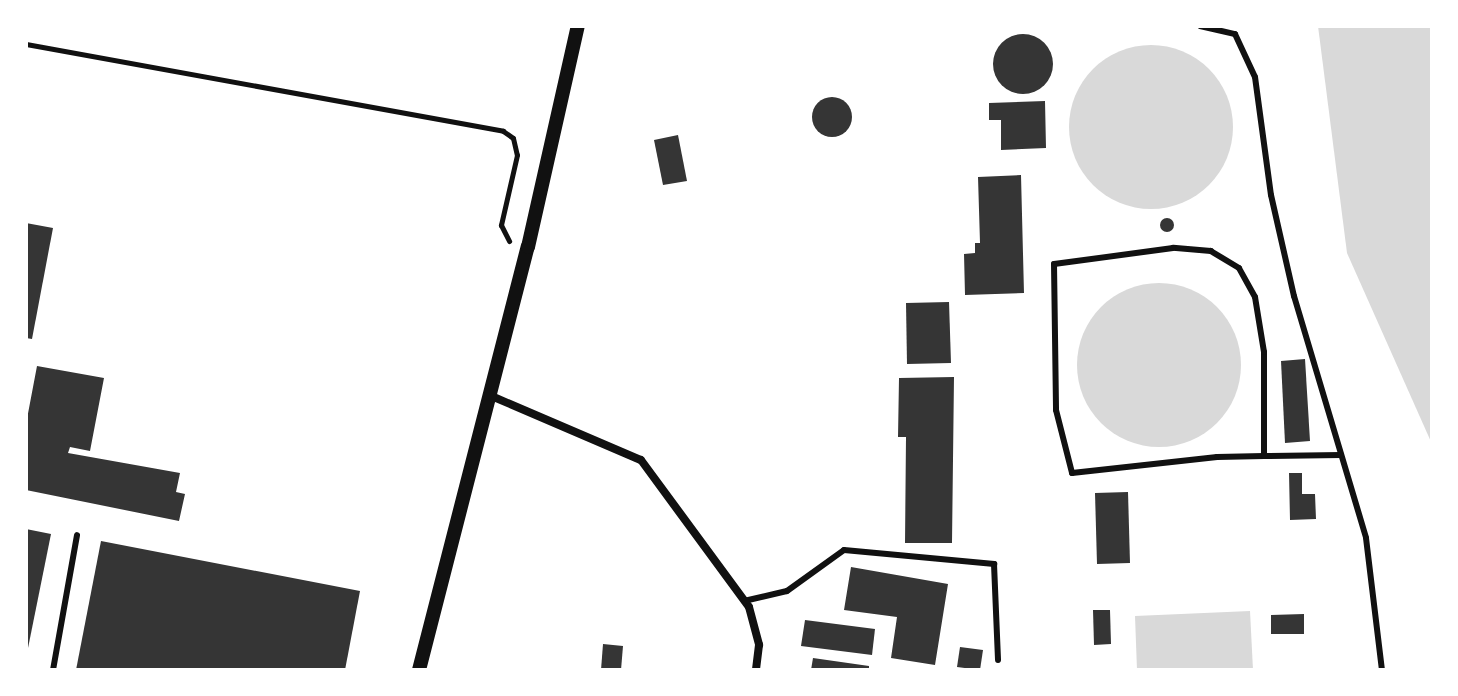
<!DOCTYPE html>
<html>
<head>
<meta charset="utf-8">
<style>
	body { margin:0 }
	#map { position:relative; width:1458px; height:696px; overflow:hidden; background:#fff; font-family:Manrope,sans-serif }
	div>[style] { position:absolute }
	.water>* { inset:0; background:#d9d9d9 }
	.round { border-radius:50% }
	.building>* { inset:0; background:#353535 }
	.path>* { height:5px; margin:-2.5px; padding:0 2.5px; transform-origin:2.5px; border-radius:2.5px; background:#111 }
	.service>* { height:6px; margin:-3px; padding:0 3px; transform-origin:3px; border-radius:3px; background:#111 }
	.minor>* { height:8px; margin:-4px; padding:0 4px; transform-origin:4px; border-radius:4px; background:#111 }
	.tertiary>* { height:14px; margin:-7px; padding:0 7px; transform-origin:7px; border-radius:7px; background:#111 }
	span { translate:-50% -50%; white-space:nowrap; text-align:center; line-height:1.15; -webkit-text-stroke:8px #fff; paint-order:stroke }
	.frame { position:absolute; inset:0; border:28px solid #fff; pointer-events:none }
</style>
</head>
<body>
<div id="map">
	<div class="water">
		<i style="clip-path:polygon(1318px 26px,1432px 26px,1432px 444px,1347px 253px)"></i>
		<i class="round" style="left:1069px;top:45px;width:164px;height:164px"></i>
		<i class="round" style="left:1077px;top:283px;width:164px;height:164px"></i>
		<i style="clip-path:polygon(1250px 611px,1253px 670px,1137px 670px,1135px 616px)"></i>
	</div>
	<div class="building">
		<i class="round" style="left:993px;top:34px;width:60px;height:60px"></i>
		<i class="round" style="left:812px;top:97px;width:40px;height:40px"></i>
		<i style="clip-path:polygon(1045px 101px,1046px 148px,1001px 150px,1001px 120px,989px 120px,989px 103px)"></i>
		<i style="clip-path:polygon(678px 135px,687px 181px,663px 185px,654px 140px)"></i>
		<i style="clip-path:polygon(1021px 175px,1024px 293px,965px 295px,964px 254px,975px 253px,975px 243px,980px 243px,978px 177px)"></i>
		<i class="round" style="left:1160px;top:218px;width:14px;height:14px"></i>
		<i style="clip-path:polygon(26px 223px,53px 228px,32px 339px,26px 338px)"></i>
		<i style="clip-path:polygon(949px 302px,951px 363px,907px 364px,906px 303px)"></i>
		<i style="clip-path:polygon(1305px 359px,1310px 441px,1285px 443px,1281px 361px)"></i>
		<i style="clip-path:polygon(37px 366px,104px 378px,90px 451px,70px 447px,68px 453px,180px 473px,176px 492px,185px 494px,179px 521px,26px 490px,26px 424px)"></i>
		<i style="clip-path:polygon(954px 377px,952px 543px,905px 543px,906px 437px,898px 437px,899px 378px)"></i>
		<i style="clip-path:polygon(1289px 473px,1302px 473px,1302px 494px,1315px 494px,1316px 519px,1290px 520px)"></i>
		<i style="clip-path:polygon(1128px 492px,1130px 563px,1097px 564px,1095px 493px)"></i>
		<i style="clip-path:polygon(26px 529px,51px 534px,27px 653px,26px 653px)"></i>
		<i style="clip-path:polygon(101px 541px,360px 591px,345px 670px,76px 670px)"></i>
		<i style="clip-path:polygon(851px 567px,948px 584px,935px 665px,891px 658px,897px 617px,844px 610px)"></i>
		<i style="clip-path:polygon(1093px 610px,1110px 610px,1111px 644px,1094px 645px)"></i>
		<i style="clip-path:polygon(1304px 614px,1304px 634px,1271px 634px,1271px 615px)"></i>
		<i style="clip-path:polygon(805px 620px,875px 629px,872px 655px,801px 646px)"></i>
		<i style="clip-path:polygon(603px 644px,623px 646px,621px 670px,601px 670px)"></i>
		<i style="clip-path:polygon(960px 647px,983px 650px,980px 670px,957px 667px)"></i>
		<i style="clip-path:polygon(813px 658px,869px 666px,869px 670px,811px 670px)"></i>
	</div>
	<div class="path">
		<i style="left:26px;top:44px;width:485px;rotate:10.3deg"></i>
		<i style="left:503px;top:131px;width:12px;rotate:35deg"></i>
		<i style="left:513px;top:138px;width:17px;rotate:77deg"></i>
		<i style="left:517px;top:155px;width:72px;rotate:102.9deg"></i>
		<i style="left:501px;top:225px;width:18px;rotate:63deg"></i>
	</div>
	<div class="service">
		<i style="left:1200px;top:26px;width:36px;rotate:13deg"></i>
		<i style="left:1235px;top:34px;width:47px;rotate:65.1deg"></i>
		<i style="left:1255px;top:77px;width:119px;rotate:82.3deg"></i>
		<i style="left:1271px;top:195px;width:104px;rotate:77.2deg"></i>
		<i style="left:1294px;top:296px;width:252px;rotate:73.4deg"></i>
		<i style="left:1366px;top:538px;width:133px;rotate:83.1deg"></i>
		<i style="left:1264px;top:456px;width:104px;rotate:-90deg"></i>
		<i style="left:1264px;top:352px;width:56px;rotate:-99.3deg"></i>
		<i style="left:1255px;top:297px;width:33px;rotate:-119deg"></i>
		<i style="left:1239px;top:268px;width:33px;rotate:-149deg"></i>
		<i style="left:1211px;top:251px;width:38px;rotate:-175deg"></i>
		<i style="left:1173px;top:248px;width:120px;rotate:172.3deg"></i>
		<i style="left:1054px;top:264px;width:146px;rotate:89.2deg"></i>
		<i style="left:1056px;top:410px;width:65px;rotate:75.7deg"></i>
		<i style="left:1072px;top:473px;width:146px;rotate:-6.3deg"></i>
		<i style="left:1217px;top:457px;width:47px;rotate:-1.2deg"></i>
		<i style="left:1264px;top:456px;width:77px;rotate:-0.7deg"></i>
		<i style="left:744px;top:601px;width:44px;rotate:-13.1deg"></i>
		<i style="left:787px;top:591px;width:70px;rotate:-35.7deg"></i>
		<i style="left:844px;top:550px;width:151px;rotate:5.3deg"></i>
		<i style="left:994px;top:564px;width:96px;rotate:87.6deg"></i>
		<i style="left:53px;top:670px;width:137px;rotate:-79.9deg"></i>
	</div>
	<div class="minor">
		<i style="left:489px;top:395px;width:165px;rotate:23.2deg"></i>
		<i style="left:641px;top:460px;width:182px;rotate:53.7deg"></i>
		<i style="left:749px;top:607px;width:39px;rotate:75deg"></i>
		<i style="left:759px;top:645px;width:25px;rotate:97deg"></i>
	</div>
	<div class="tertiary">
		<i style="left:419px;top:670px;width:437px;rotate:-75.6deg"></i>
		<i style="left:528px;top:247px;width:227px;rotate:-77.3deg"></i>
	</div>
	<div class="frame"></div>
</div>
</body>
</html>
